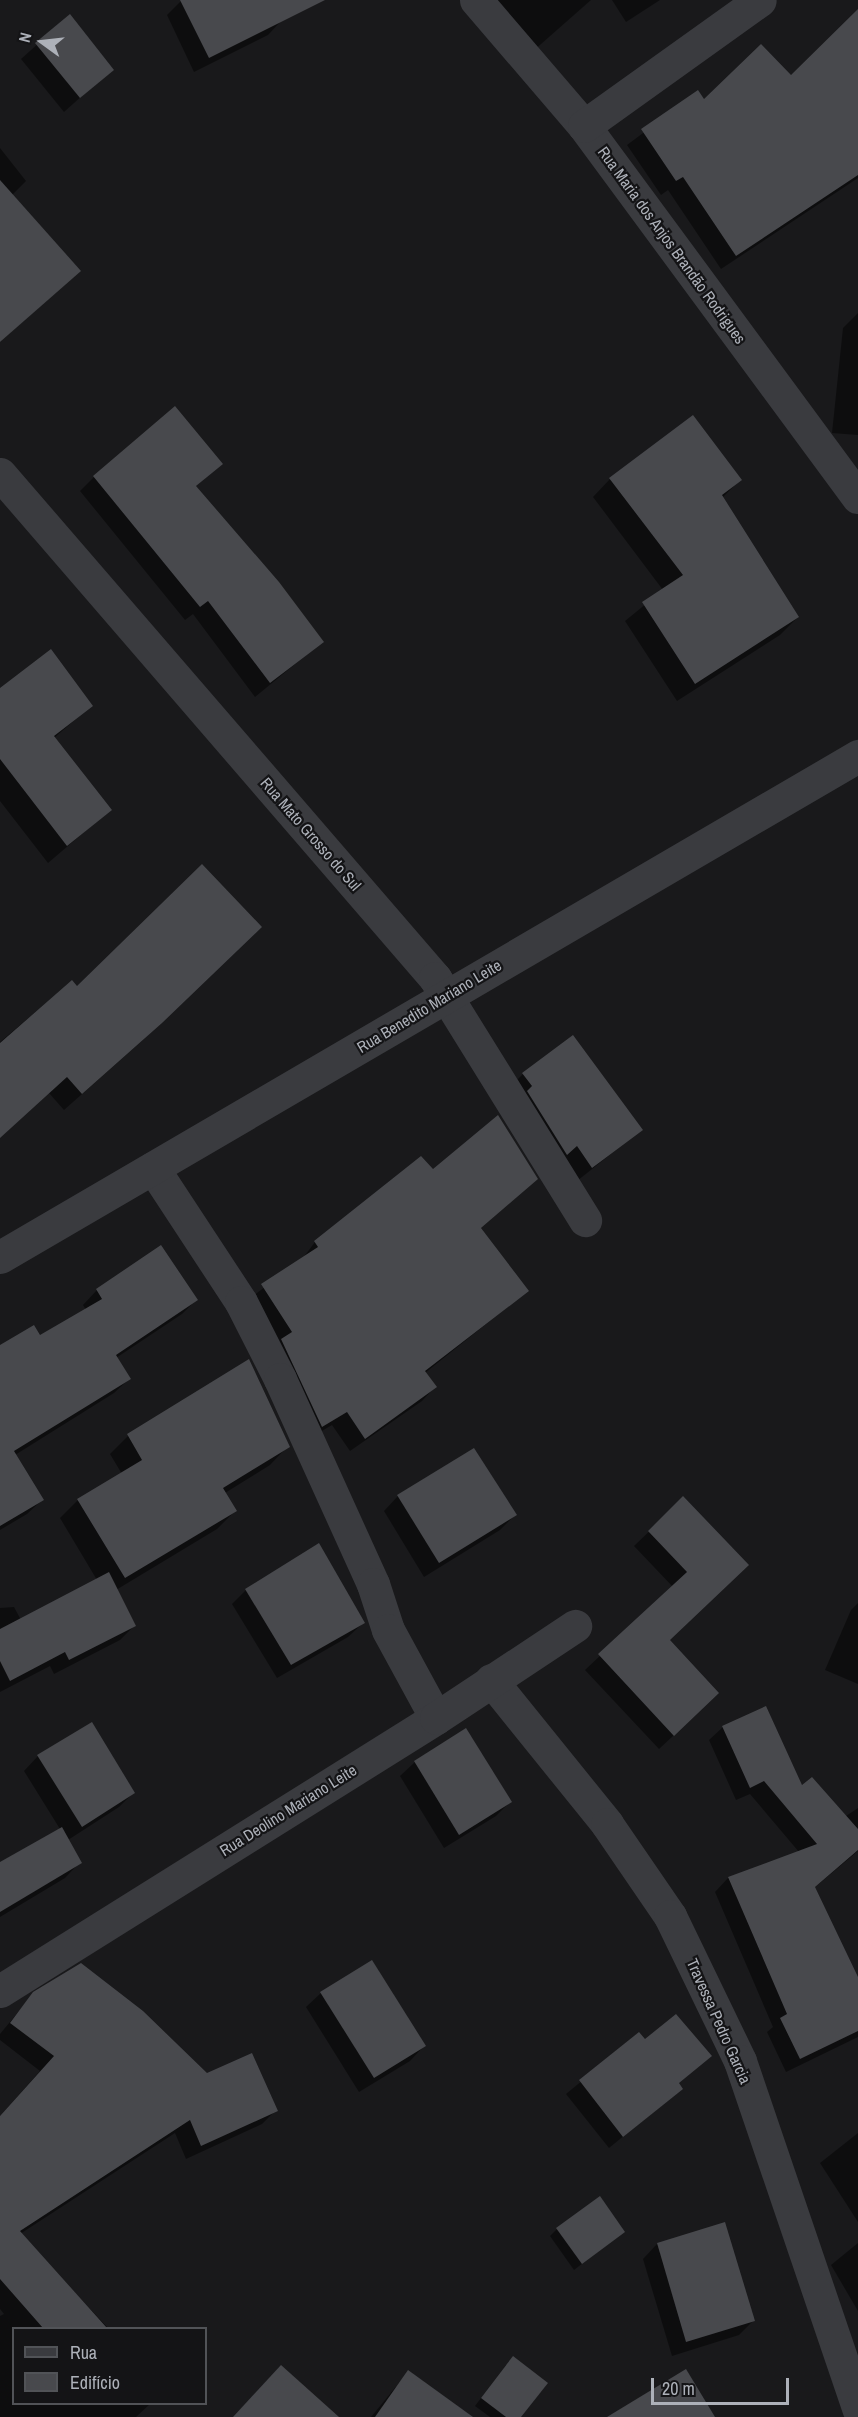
<!DOCTYPE html>
<html>
<head>
<meta charset="utf-8">
<style>
	body { margin:0 }
	#map { position:relative; width:858px; height:2417px; overflow:hidden; background:#19191b; font-family:"Archivo Narrow",sans-serif }
	div>[style] { position:absolute }
	.shadow>* { inset:0; background:#0007 }
	.building>* { inset:0; background:#48494d }
	.minor>* { height:33px; margin:-16.5px; padding:0 16.5px; transform-origin:16.5px; border-radius:16.5px; background:#3a3b3f }
	span { translate:-50% -50%; white-space:nowrap; text-align:center; line-height:1.15; -webkit-text-stroke:4.5px #141416; paint-order:stroke }
	.street-label { font-size:16px; color:#adb1b9 }
	.legend { position:absolute; left:12px; top:2327px; width:195px; height:78px; box-sizing:border-box; background:#141416; border:2px solid #515357; margin:0; padding:8px 10px; list-style:none; font-size:18px; color:#adb1b9 }
	.legend li { display:flex; align-items:center; gap:12px; height:30px }
	.legend b { width:30px; border:2px solid #515357 }
	.north { position:absolute; left:12px; top:12px; width:60px; height:60px; -webkit-text-stroke:4px #141416; paint-order:stroke; rotate:285deg; font-size:16px; font-weight:700; line-height:24px; text-align:center; color:#adb1b9 }
	.north::after { content:''; display:block; margin:auto; width:21px; height:27px; background:#adb1b9; clip-path:polygon(50% 0,100% 100%,50% 72%,0 100%) }
	.scale { position:absolute; left:651px; top:2378px; width:138px; height:27px; box-sizing:border-box; border:3px solid #adb1b9; border-top:0; padding-left:8px; font-size:18px; line-height:21px; white-space:nowrap; color:#adb1b9; -webkit-text-stroke:4px #141416; paint-order:stroke }
</style>
</head>
<body>
<div id="map">
	<div class="shadow">
		<i style="clip-path:polygon(272px 0,282px 20px,268px 35px,194px 72px,167px 15px,182px 0)"></i>
		<i style="clip-path:polygon(491px 0,591px 0,532px 52px)"></i>
		<i style="clip-path:polygon(612px 0,660px 0,626px 22px)"></i>
		<i style="clip-path:polygon(69px 16px,112px 69px,64px 112px,21px 59px)"></i>
		<i style="clip-path:polygon(858px 38px,858px 178px,721px 269px,668px 190px,661px 195px,627px 145px,698px 92px,704px 101px,791px 77px)"></i>
		<i style="clip-path:polygon(0 148px,26px 181px,12px 195px,79px 271px,0 342px)"></i>
		<i style="clip-path:polygon(858px 313px,858px 435px,832px 433px,843px 328px)"></i>
		<i style="clip-path:polygon(221px 464px,195px 487px,322px 642px,255px 697px,193px 614px,185px 620px,80px 491px,94px 477px)"></i>
		<i style="clip-path:polygon(610px 479px,740px 480px,722px 498px,798px 617px,780px 635px,677px 701px,625px 621px,663px 590px,593px 497px)"></i>
		<i style="clip-path:polygon(0 690px,92px 705px,54px 738px,110px 810px,48px 863px,0 801px)"></i>
		<i style="clip-path:polygon(242px 944px,143px 1040px,64px 1110px,49px 1093px,0 1137px,0 1042px,71px 982px,77px 988px)"></i>
		<i style="clip-path:polygon(523px 1074px,641px 1130px,577px 1181px,509px 1088px)"></i>
		<i style="clip-path:polygon(432px 1172px,536px 1179px,480px 1229px,527px 1291px,425px 1373px,435px 1387px,422px 1401px,350px 1451px,332px 1425px,308px 1439px,249px 1299px,303px 1258px,315px 1242px)"></i>
		<i style="clip-path:polygon(97px 1290px,196px 1300px,182px 1314px,116px 1358px,129px 1379px,114px 1393px,15px 1455px,42px 1500px,27px 1514px,0 1530px,0 1347px,39px 1337px,86px 1310px,83px 1305px)"></i>
		<i style="clip-path:polygon(128px 1436px,288px 1446px,270px 1465px,225px 1493px,235px 1511px,217px 1529px,116px 1590px,135px 1625px,120px 1640px,54px 1674px,50px 1666px,0 1692px,0 1608px,14px 1607px,21px 1620px,97px 1580px,60px 1518px,78px 1500px,122px 1474px,110px 1454px)"></i>
		<i style="clip-path:polygon(398px 1496px,515px 1515px,500px 1530px,424px 1577px,384px 1511px)"></i>
		<i style="clip-path:polygon(683px 1499px,747px 1565px,669px 1640px,703px 1708px,659px 1749px,585px 1670px,673px 1587px,634px 1546px)"></i>
		<i style="clip-path:polygon(246px 1590px,363px 1623px,348px 1637px,277px 1678px,232px 1604px)"></i>
		<i style="clip-path:polygon(858px 1603px,858px 1684px,825px 1670px,851px 1610px)"></i>
		<i style="clip-path:polygon(723px 1727px,843px 1818px,858px 1808px,858px 1851px,814px 1888px,858px 1981px,858px 2037px,786px 2072px,767px 2032px,773px 2027px,715px 1892px,728px 1878px,799px 1852px,750px 1794px,736px 1800px,709px 1740px)"></i>
		<i style="clip-path:polygon(466px 1730px,510px 1802px,496px 1816px,444px 1848px,400px 1776px,415px 1762px)"></i>
		<i style="clip-path:polygon(38px 1756px,133px 1793px,119px 1807px,68px 1840px,80px 1862px,65px 1878px,0 1917px,0 1864px,60px 1829px,24px 1771px)"></i>
		<i style="clip-path:polygon(34px 1993px,276px 2110px,262px 2124px,186px 2159px,175px 2133px,20px 2234px,108px 2328px,14px 2328px,14px 2404px,150px 2404px,136px 2417px,0 2417px,0 2316px,4px 2314px,0 2309px,0 2116px,40px 2071px,0 2040px,0 2034px)"></i>
		<i style="clip-path:polygon(321px 1993px,424px 2046px,410px 2061px,359px 2092px,306px 2007px)"></i>
		<i style="clip-path:polygon(639px 2034px,681px 2089px,609px 2148px,566px 2094px)"></i>
		<i style="clip-path:polygon(858px 2133px,858px 2222px,820px 2163px)"></i>
		<i style="clip-path:polygon(557px 2229px,623px 2232px,574px 2270px,550px 2236px)"></i>
		<i style="clip-path:polygon(858px 2243px,858px 2311px,831px 2265px)"></i>
		<i style="clip-path:polygon(657px 2244px,753px 2321px,739px 2335px,672px 2356px,643px 2259px)"></i>
		<i style="clip-path:polygon(506px 2365px,519px 2417px,490px 2417px,475px 2406px)"></i>
		<i style="clip-path:polygon(408px 2372px,461px 2417px,371px 2417px)"></i>
	</div>
	<div class="building">
		<i style="clip-path:polygon(180px 0,325px 0,209px 58px)"></i>
		<i style="clip-path:polygon(858px 9px,858px 175px,736px 256px,683px 177px,676px 181px,641px 129px,698px 90px,704px 99px,761px 44px,791px 75px)"></i>
		<i style="clip-path:polygon(70px 14px,114px 70px,80px 98px,35px 43px)"></i>
		<i style="clip-path:polygon(0 180px,81px 271px,0 342px)"></i>
		<i style="clip-path:polygon(175px 406px,223px 464px,196px 486px,279px 582px,324px 642px,270px 683px,208px 601px,200px 607px,93px 476px)"></i>
		<i style="clip-path:polygon(693px 415px,742px 480px,722px 495px,799px 617px,695px 684px,642px 602px,683px 575px,609px 478px)"></i>
		<i style="clip-path:polygon(51px 649px,93px 706px,54px 736px,112px 810px,67px 846px,0 759px,0 688px)"></i>
		<i style="clip-path:polygon(202px 864px,262px 927px,162px 1023px,82px 1094px,67px 1077px,0 1138px,0 1043px,72px 980px,77px 986px)"></i>
		<i style="clip-path:polygon(573px 1035px,643px 1130px,592px 1168px,577px 1146px,567px 1155px,527px 1091px,532px 1086px,522px 1073px)"></i>
		<i style="clip-path:polygon(498px 1115px,538px 1179px,481px 1228px,529px 1291px,425px 1371px,437px 1387px,365px 1439px,347px 1412px,322px 1427px,281px 1339px,292px 1332px,261px 1284px,318px 1247px,314px 1241px,421px 1156px,433px 1169px)"></i>
		<i style="clip-path:polygon(161px 1245px,198px 1300px,116px 1355px,131px 1379px,14px 1451px,44px 1500px,0 1526px,0 1345px,34px 1325px,40px 1335px,102px 1299px,96px 1289px)"></i>
		<i style="clip-path:polygon(249px 1359px,290px 1447px,223px 1488px,237px 1511px,125px 1578px,77px 1499px,142px 1460px,127px 1434px)"></i>
		<i style="clip-path:polygon(474px 1448px,517px 1515px,439px 1563px,397px 1495px)"></i>
		<i style="clip-path:polygon(683px 1496px,749px 1565px,670px 1640px,719px 1693px,674px 1736px,598px 1654px,687px 1572px,648px 1531px)"></i>
		<i style="clip-path:polygon(319px 1543px,365px 1623px,291px 1665px,245px 1589px)"></i>
		<i style="clip-path:polygon(109px 1572px,136px 1626px,69px 1660px,65px 1652px,10px 1681px,0 1661px,0 1629px)"></i>
		<i style="clip-path:polygon(766px 1706px,802px 1785px,812px 1777px,858px 1829px,858px 1850px,815px 1887px,858px 1977px,858px 2031px,800px 2059px,780px 2018px,787px 2014px,728px 1877px,817px 1844px,764px 1781px,750px 1788px,722px 1726px)"></i>
		<i style="clip-path:polygon(92px 1722px,135px 1793px,82px 1827px,37px 1755px)"></i>
		<i style="clip-path:polygon(466px 1728px,512px 1802px,459px 1835px,414px 1761px)"></i>
		<i style="clip-path:polygon(62px 1827px,82px 1863px,0 1912px,0 1862px)"></i>
		<i style="clip-path:polygon(372px 1960px,426px 2046px,374px 2078px,320px 1992px)"></i>
		<i style="clip-path:polygon(81px 1963px,143px 2011px,207px 2073px,252px 2053px,278px 2111px,201px 2146px,190px 2120px,20px 2231px,107px 2328px,43px 2328px,0 2279px,0 2116px,54px 2056px,10px 2023px,33px 1992px)"></i>
		<i style="clip-path:polygon(676px 2014px,712px 2056px,679px 2083px,683px 2089px,623px 2137px,579px 2080px,639px 2032px,645px 2039px)"></i>
		<i style="clip-path:polygon(600px 2196px,625px 2232px,582px 2264px,556px 2228px)"></i>
		<i style="clip-path:polygon(725px 2222px,755px 2321px,686px 2342px,657px 2243px)"></i>
		<i style="clip-path:polygon(513px 2356px,548px 2383px,521px 2417px,506px 2417px,481px 2398px)"></i>
		<i style="clip-path:polygon(281px 2365px,339px 2417px,233px 2417px)"></i>
		<i style="clip-path:polygon(686px 2369px,715px 2417px,607px 2417px)"></i>
		<i style="clip-path:polygon(408px 2370px,473px 2417px,375px 2417px)"></i>
	</div>
	<div class="minor">
		<i style="left:476px;top:0;width:166px;rotate:49.4deg"></i>
		<i style="left:584px;top:126px;width:461px;rotate:53.6deg"></i>
		<i style="left:584px;top:126px;width:216px;rotate:-35.6deg"></i>
		<i style="left:0;top:474px;width:666px;rotate:49.2deg"></i>
		<i style="left:435px;top:978px;width:285px;rotate:58.2deg"></i>
		<i style="left:153px;top:1168px;width:160px;rotate:56.7deg"></i>
		<i style="left:241px;top:1302px;width:86px;rotate:63.1deg"></i>
		<i style="left:280px;top:1379px;width:225px;rotate:65.6deg"></i>
		<i style="left:373px;top:1584px;width:48px;rotate:71.9deg"></i>
		<i style="left:388px;top:1630px;width:100px;rotate:61.4deg"></i>
		<i style="left:0;top:1257px;width:994px;rotate:-30.28deg"></i>
		<i style="left:491px;top:1680px;width:185px;rotate:51.1deg"></i>
		<i style="left:607px;top:1824px;width:112px;rotate:55.6deg"></i>
		<i style="left:670px;top:1916px;width:161px;rotate:64.2deg"></i>
		<i style="left:740px;top:2061px;width:367px;rotate:71.2deg"></i>
		<i style="left:0;top:1991px;width:514px;rotate:-32.05deg"></i>
		<i style="left:436px;top:1718px;width:167px;rotate:-33.5deg"></i>
	</div>
	<div class="street-label">
		<span style="left:672px;top:245px;rotate:54deg">Rua Maria dos Anjos Brandão Rodrigues</span>
		<span style="left:311px;top:834px;rotate:49deg">Rua Mato Grosso do Sul</span>
		<span style="left:429px;top:1006px;rotate:-31deg">Rua Benedito Mariano Leite</span>
		<span style="left:288px;top:1810px;rotate:-32deg">Rua Deolino Mariano Leite</span>
		<span style="left:719px;top:2021px;rotate:66deg">Travessa Pedro Garcia</span>
	</div>
	<ul class="legend">
	<li><b style="height:8px;background:#3a3b3f"></b>Rua</li>
	<li><b style="height:16px;background:#48494d"></b>Edifício</li>
	</ul>
	<div class="north">N</div>
	<div class="scale">20 m</div>
</div>
</body>
</html>
